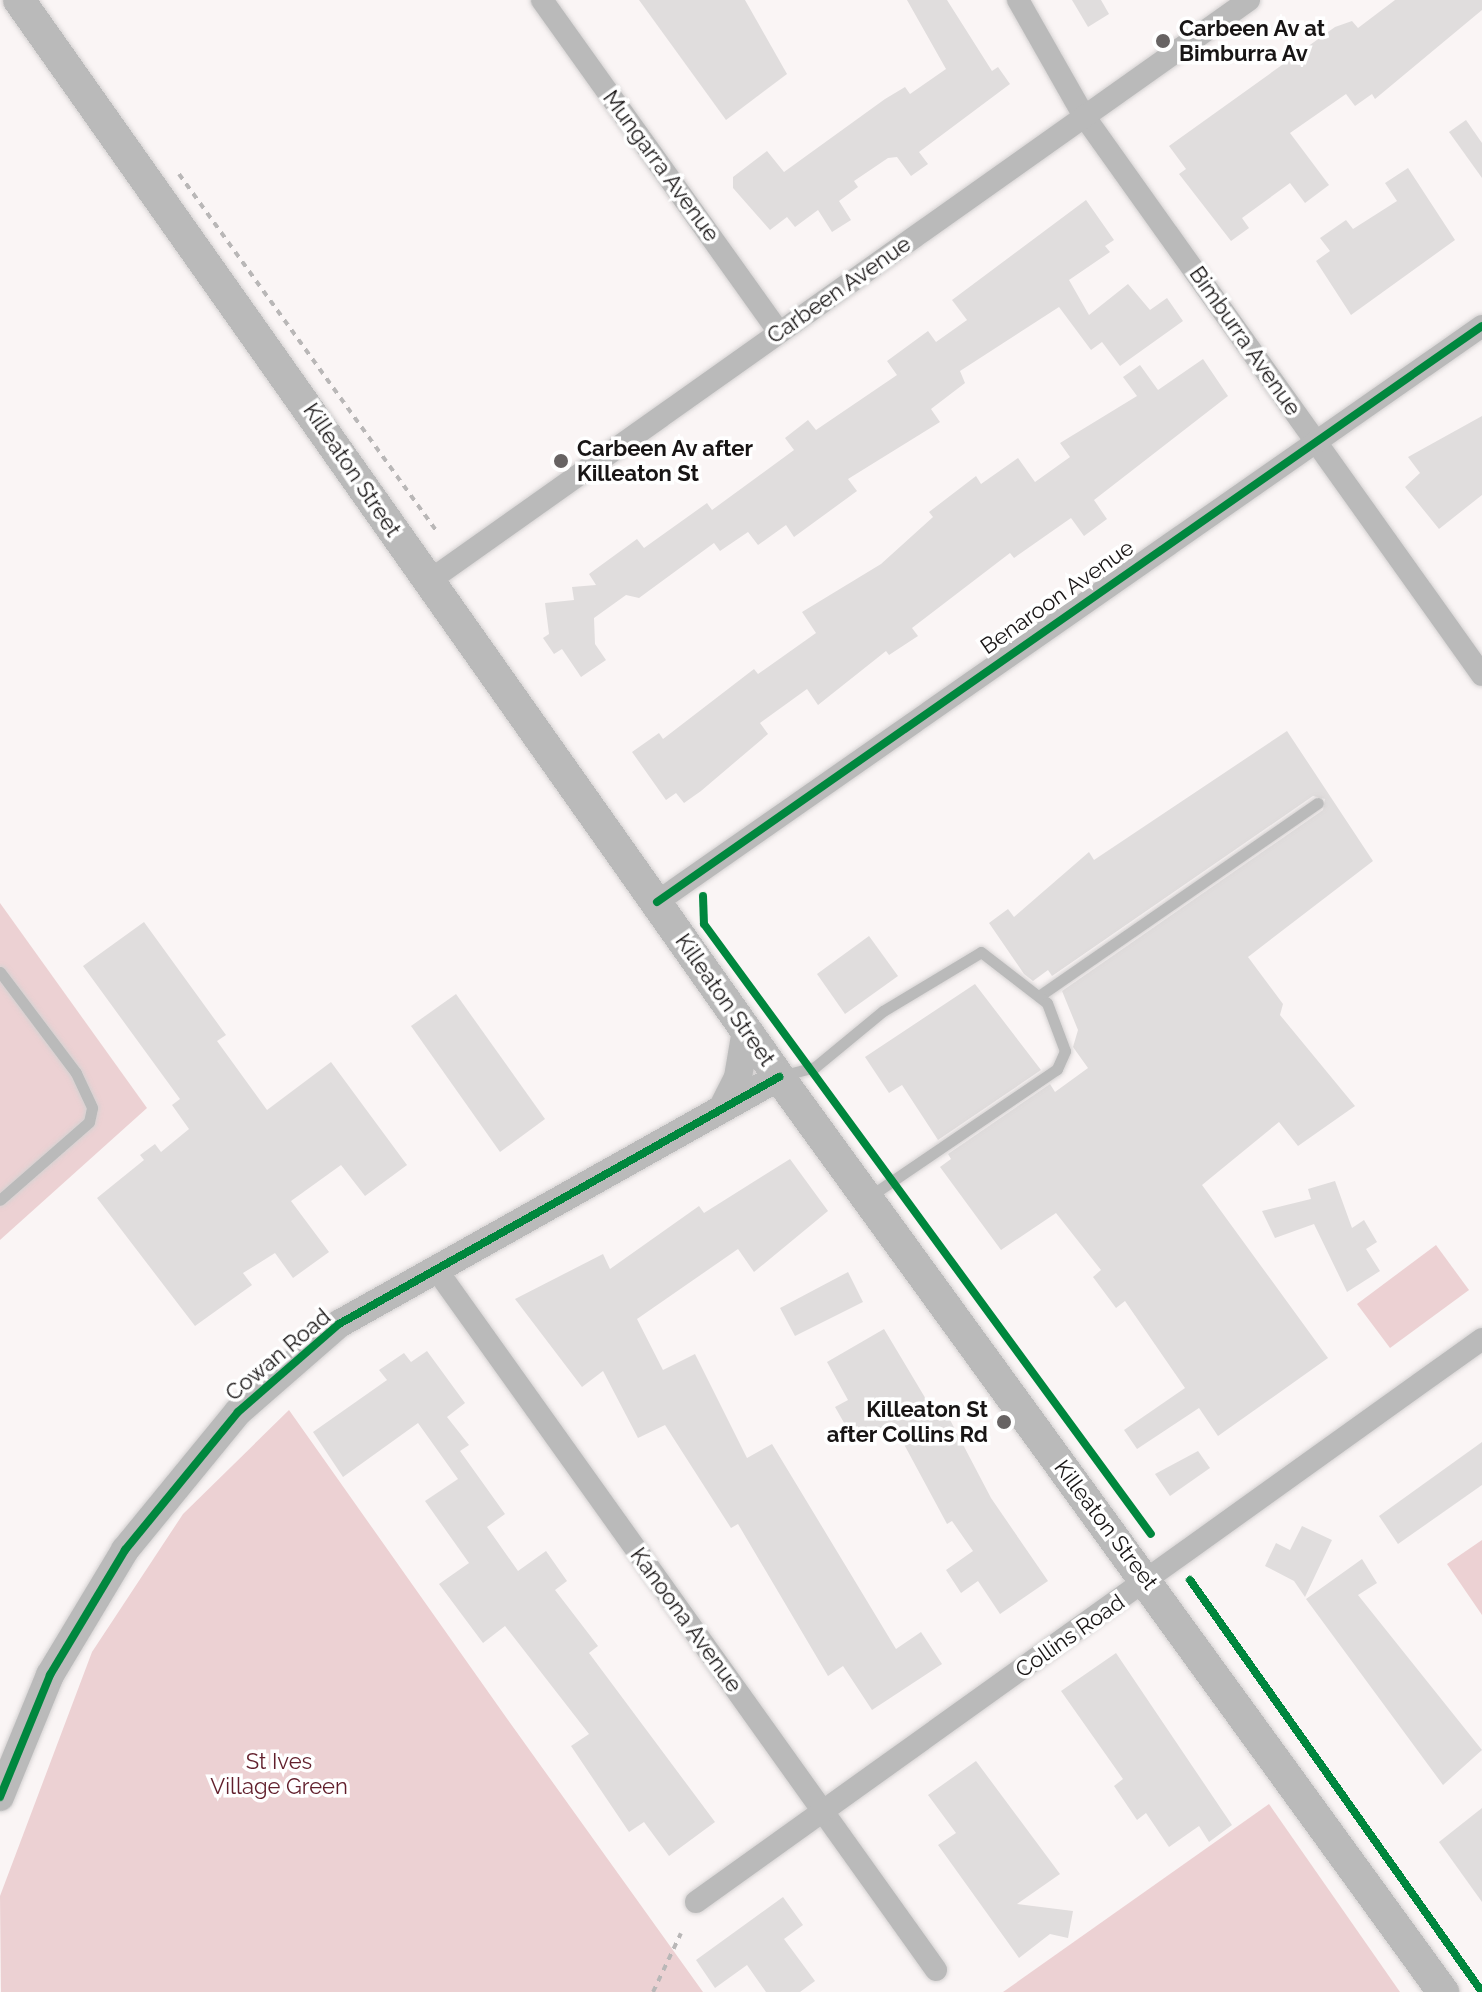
<!DOCTYPE html>
<html>
<head>
<meta charset="utf-8">
<style>
	body { margin:0 }
	#map { position:relative; width:1482px; height:1992px; overflow:hidden; background:#faf5f5; font-family:Raleway,sans-serif }
	div>[style] { position:absolute }
	.green>* { inset:0; background:#ecd1d3 }
	.building>* { inset:0; background:#e0dddd }
	.path>* { height:4px; margin-top:-2px; transform-origin:0; background:repeating-linear-gradient(90deg,#b9b7b7 0 6px,transparent 0 12px) }
	.roads { filter:drop-shadow(0 0 2px #d5d2d2) drop-shadow(0 0 2px #d5d2d2) }
	.service>* { height:11px; margin:-5.5px; padding:0 5.5px; transform-origin:5.5px; border-radius:5.5px; background:#bababa }
	.minor>* { height:22px; margin:-11px; padding:0 11px; transform-origin:11px; border-radius:11px; background:#bababa }
	.tertiary>* { height:28px; margin:-14px; padding:0 14px; transform-origin:14px; border-radius:14px; background:#bababa }
	.secondary>* { height:32px; margin:-16px; padding:0 16px; transform-origin:16px; border-radius:16px; background:#bababa }
	.cycleway>* { height:8px; margin:-4px; padding:0 4px; transform-origin:4px; border-radius:4px; background:#00873e }
	.dots>* { width:22px; height:22px; translate:-50% -50%; box-sizing:border-box; border:4px solid #fff; border-radius:50% }
	span { translate:-50% -50%; white-space:nowrap; text-align:center; line-height:1.15; -webkit-text-stroke:7px #fff; paint-order:stroke }
	.poi-label { font-size:22px; color:#181515; font-weight:700 }
	.left { translate:0 -50%; text-align:left }
	.right { translate:-100% -50%; text-align:right }
	.street-label { font-size:22px; color:#181515 }
	.park-label { font-size:22px; color:#611e2b }
</style>
</head>
<body>
<div id="map">
	<div class="green">
		<i style="clip-path:polygon(0 903px,147px 1108px,0 1240px)"></i>
		<i style="clip-path:polygon(1436px 1245px,1469px 1290px,1390px 1348px,1357px 1304px)"></i>
		<i style="clip-path:polygon(289px 1410px,508px 1720px,703px 1992px,1px 1992px,0 1896px,92px 1652px,183px 1514px)"></i>
		<i style="clip-path:polygon(1482px 1540px,1482px 1615px,1447px 1564px)"></i>
		<i style="clip-path:polygon(1269px 1804px,1400px 1992px,1003px 1992px)"></i>
	</div>
	<div class="building">
		<i style="clip-path:polygon(639px 0,745px 0,787px 74px,726px 120px)"></i>
		<i style="clip-path:polygon(907px 0,947px 0,992px 71px,998px 67px,1010px 84px,919px 152px,928px 164px,911px 176px,897px 157px,888px 158px,854px 181px,858px 187px,839px 201px,851px 220px,832px 232px,818px 210px,795px 227px,787px 217px,770px 230px,733px 188px,733px 177px,767px 151px,784px 172px,885px 99px,905px 87px,910px 94px,946px 69px)"></i>
		<i style="clip-path:polygon(1072px 0,1101px 0,1109px 14px,1088px 27px)"></i>
		<i style="clip-path:polygon(1395px 0,1482px 0,1482px 10px,1375px 99px,1372px 94px,1355px 106px,1346px 94px,1290px 133px,1329px 185px,1305px 203px,1290px 183px,1242px 218px,1249px 228px,1231px 241px,1179px 174px,1186px 169px,1169px 146px,1335px 27px,1352px 21px,1358px 28px)"></i>
		<i style="clip-path:polygon(1466px 120px,1482px 143px,1482px 178px,1449px 132px)"></i>
		<i style="clip-path:polygon(1408px 168px,1455px 240px,1351px 315px,1316px 261px,1330px 251px,1320px 238px,1346px 220px,1353px 229px,1397px 201px,1385px 183px)"></i>
		<i style="clip-path:polygon(1086px 200px,1114px 240px,1105px 246px,1110px 252px,1069px 280px,1089px 315px,1128px 284px,1150px 310px,1167px 298px,1183px 321px,1120px 366px,1102px 342px,1091px 350px,1059px 307px,960px 371px,965px 383px,931px 409px,940px 422px,848px 479px,857px 491px,794px 537px,786px 525px,758px 545px,748px 532px,720px 551px,714px 543px,639px 598px,626px 595px,594px 618px,595px 644px,606px 660px,581px 677px,562px 649px,554px 654px,543px 638px,549px 634px,545px 603px,574px 600px,572px 587px,596px 585px,589px 574px,637px 539px,644px 548px,707px 503px,712px 510px,794px 450px,785px 438px,808px 420px,816px 430px,897px 375px,887px 361px,928px 331px,936px 342px,967px 320px,952px 300px)"></i>
		<i style="clip-path:polygon(1203px 359px,1228px 396px,1094px 500px,1107px 519px,1084px 536px,1071px 518px,1014px 558px,1010px 553px,912px 628px,918px 636px,889px 655px,886px 651px,818px 705px,807px 689px,760px 723px,768px 734px,701px 791px,684px 803px,676px 793px,666px 800px,632px 752px,659px 733px,663px 739px,754px 669px,758px 674px,816px 633px,802px 612px,881px 564px,933px 517px,929px 512px,976px 476px,981px 484px,1018px 458px,1035px 482px,1070px 457px,1060px 443px,1137px 396px,1123px 377px,1140px 365px,1158px 390px)"></i>
		<i style="clip-path:polygon(1482px 416px,1482px 495px,1439px 529px,1405px 487px,1420px 473px,1408px 457px)"></i>
		<i style="clip-path:polygon(1287px 731px,1373px 861px,1248px 957px,1283px 1004px,1280px 1015px,1355px 1106px,1298px 1146px,1279px 1122px,1202px 1185px,1328px 1358px,1218px 1436px,1199px 1408px,1137px 1449px,1124px 1430px,1185px 1388px,1125px 1301px,1116px 1308px,1093px 1277px,1101px 1270px,1056px 1213px,1001px 1250px,940px 1167px,951px 1159px,948px 1154px,1050px 1084px,1055px 1092px,1088px 1068px,1073px 1047px,1078px 1030px,1062px 991px,1323px 810px,1325px 799px,1313px 796px,1052px 976px,1048px 970px,1033px 981px,1024px 974px,989px 923px,1008px 909px,1014px 917px,1089px 852px,1094px 860px)"></i>
		<i style="clip-path:polygon(144px 922px,226px 1035px,217px 1041px,267px 1110px,331px 1062px,407px 1165px,365px 1196px,341px 1165px,291px 1201px,329px 1252px,293px 1278px,275px 1253px,243px 1273px,252px 1285px,195px 1326px,97px 1198px,144px 1160px,140px 1155px,155px 1144px,161px 1152px,189px 1129px,172px 1105px,180px 1099px,83px 966px)"></i>
		<i style="clip-path:polygon(869px 936px,898px 976px,845px 1014px,817px 974px)"></i>
		<i style="clip-path:polygon(975px 984px,1041px 1070px,938px 1140px,902px 1085px,889px 1093px,865px 1057px)"></i>
		<i style="clip-path:polygon(456px 994px,545px 1119px,500px 1152px,411px 1026px)"></i>
		<i style="clip-path:polygon(790px 1159px,828px 1211px,754px 1272px,738px 1249px,637px 1319px,663px 1370px,695px 1354px,747px 1458px,772px 1444px,896px 1649px,921px 1632px,942px 1664px,872px 1710px,843px 1666px,828px 1676px,738px 1524px,731px 1528px,665px 1425px,638px 1438px,603px 1371px,582px 1387px,515px 1299px,603px 1254px,610px 1269px,699px 1206px,704px 1213px)"></i>
		<i style="clip-path:polygon(1335px 1181px,1352px 1228px,1364px 1220px,1377px 1242px,1366px 1249px,1380px 1271px,1347px 1292px,1314px 1224px,1275px 1238px,1262px 1211px,1311px 1199px,1308px 1189px)"></i>
		<i style="clip-path:polygon(848px 1272px,863px 1302px,795px 1336px,780px 1308px)"></i>
		<i style="clip-path:polygon(884px 1329px,939px 1421px,948px 1416px,991px 1498px,1048px 1581px,1000px 1614px,978px 1581px,961px 1593px,946px 1570px,973px 1551px,952px 1521px,947px 1524px,892px 1422px,855px 1442px,835px 1407px,848px 1400px,827px 1362px)"></i>
		<i style="clip-path:polygon(427px 1351px,465px 1403px,447px 1417px,469px 1445px,460px 1451px,505px 1514px,487px 1527px,518px 1571px,546px 1551px,567px 1581px,555px 1590px,598px 1646px,589px 1653px,715px 1822px,669px 1856px,644px 1822px,629px 1832px,571px 1746px,589px 1734px,505px 1626px,483px 1643px,439px 1584px,469px 1563px,425px 1501px,458px 1479px,418px 1423px,343px 1477px,313px 1432px,387px 1380px,379px 1370px,404px 1353px,411px 1362px)"></i>
		<i style="clip-path:polygon(1482px 1442px,1482px 1485px,1398px 1544px,1379px 1516px)"></i>
		<i style="clip-path:polygon(1198px 1451px,1210px 1468px,1170px 1496px,1155px 1474px)"></i>
		<i style="clip-path:polygon(1302px 1526px,1332px 1540px,1305px 1597px,1294px 1581px,1265px 1566px,1276px 1543px,1290px 1550px)"></i>
		<i style="clip-path:polygon(1362px 1559px,1377px 1583px,1358px 1595px,1482px 1750px,1443px 1785px,1306px 1599px)"></i>
		<i style="clip-path:polygon(1116px 1653px,1232px 1825px,1209px 1842px,1199px 1826px,1169px 1847px,1146px 1813px,1137px 1820px,1114px 1786px,1123px 1779px,1061px 1691px)"></i>
		<i style="clip-path:polygon(976px 1761px,1060px 1874px,1017px 1904px,1073px 1911px,1068px 1938px,1050px 1934px,1019px 1958px,938px 1845px,956px 1833px,928px 1795px)"></i>
		<i style="clip-path:polygon(1482px 1808px,1482px 1902px,1439px 1842px)"></i>
		<i style="clip-path:polygon(783px 1897px,803px 1925px,784px 1939px,815px 1981px,800px 1992px,766px 1992px,747px 1965px,715px 1988px,696px 1960px)"></i>
	</div>
	<div class="path">
		<i style="left:179px;top:174px;width:441px;rotate:54.2deg"></i>
		<i style="left:653px;top:1992px;width:65px;rotate:-64.6deg"></i>
	</div>
	<div class="roads">
		<div class="service">
			<i style="left:0;top:972px;width:126px;rotate:53deg"></i>
			<i style="left:76px;top:1073px;width:38px;rotate:65deg"></i>
			<i style="left:92px;top:1108px;width:14px;rotate:102deg"></i>
			<i style="left:89px;top:1122px;width:118px;rotate:138.8deg"></i>
			<i style="left:1039px;top:996px;width:339px;rotate:-34.7deg"></i>
			<i style="left:781px;top:1076px;width:35px;rotate:-15deg"></i>
			<i style="left:815px;top:1067px;width:88px;rotate:-39.5deg"></i>
			<i style="left:883px;top:1011px;width:114px;rotate:-31deg"></i>
			<i style="left:981px;top:952px;width:83px;rotate:37.7deg"></i>
			<i style="left:1047px;top:1003px;width:51px;rotate:69.4deg"></i>
			<i style="left:1065px;top:1051px;width:20px;rotate:114deg"></i>
			<i style="left:1057px;top:1069px;width:227px;rotate:145.8deg"></i>
		</div>
		<div class="minor">
			<i style="left:542px;top:0;width:408px;rotate:54.5deg"></i>
			<i style="left:1018px;top:0;width:133px;rotate:60.4deg"></i>
			<i style="left:1084px;top:116px;width:686px;rotate:54.55deg"></i>
			<i style="left:429px;top:581px;width:1005px;rotate:-35.32deg"></i>
			<i style="left:657px;top:902px;width:1006px;rotate:-34.92deg"></i>
			<i style="left:436px;top:1269px;width:861px;rotate:54.5deg"></i>
			<i style="left:696px;top:1902px;width:967px;rotate:-35.61deg"></i>
		</div>
		<div class="tertiary">
			<i style="left:722px;top:1109px;width:36px;rotate:-63deg"></i>
			<i style="left:738px;top:1077px;width:48px;rotate:-80.3deg"></i>
			<i style="left:0;top:1797px;width:132px;rotate:-67.7deg"></i>
			<i style="left:50px;top:1675px;width:146px;rotate:-59deg"></i>
			<i style="left:125px;top:1550px;width:178px;rotate:-50.7deg"></i>
			<i style="left:238px;top:1412px;width:134px;rotate:-41.1deg"></i>
			<i style="left:339px;top:1324px;width:505px;rotate:-29.31deg"></i>
		</div>
		<div class="secondary">
			<i style="left:19px;top:0;width:1318px;rotate:54.79deg"></i>
			<i style="left:779px;top:1077px;width:1131px;rotate:54.03deg"></i>
		</div>
	</div>
	<div class="cycleway">
		<i style="left:703px;top:896px;width:28px;rotate:88deg"></i>
		<i style="left:704px;top:924px;width:756px;rotate:53.77deg"></i>
		<i style="left:657px;top:902px;width:1006px;rotate:-34.92deg"></i>
		<i style="left:1190px;top:1580px;width:505px;rotate:54.67deg"></i>
		<i style="left:0;top:1797px;width:132px;rotate:-67.7deg"></i>
		<i style="left:50px;top:1675px;width:146px;rotate:-59deg"></i>
		<i style="left:125px;top:1550px;width:178px;rotate:-50.7deg"></i>
		<i style="left:238px;top:1412px;width:134px;rotate:-41.1deg"></i>
		<i style="left:339px;top:1324px;width:505px;rotate:-29.31deg"></i>
	</div>
	<div class="dots">
		<i style="left:1163px;top:41px;background:#676363"></i>
		<i style="left:561px;top:461px;background:#676363"></i>
		<i style="left:1004px;top:1422px;background:#676363"></i>
	</div>
	<div class="poi-label">
		<span class="left" style="left:1179px;top:41px">Carbeen Av at<br>Bimburra Av</span>
		<span class="left" style="left:577px;top:461px">Carbeen Av after<br>Killeaton St</span>
		<span class="right" style="left:988px;top:1422px">Killeaton St<br>after Collins Rd</span>
	</div>
	<div class="street-label">
		<span style="left:661px;top:166px;rotate:54deg">Mungarra Avenue</span>
		<span style="left:839px;top:290px;rotate:-35deg">Carbeen Avenue</span>
		<span style="left:1245px;top:341px;rotate:55deg">Bimburra Avenue</span>
		<span style="left:352px;top:470px;rotate:56deg">Killeaton Street</span>
		<span style="left:1057px;top:597px;rotate:-35deg">Benaroon Avenue</span>
		<span style="left:725px;top:1000px;rotate:55deg">Killeaton Street</span>
		<span style="left:278px;top:1355px;rotate:-40deg">Cowan Road</span>
		<span style="left:1106px;top:1525px;rotate:53deg">Killeaton Street</span>
		<span style="left:686px;top:1620px;rotate:54deg">Kanoona Avenue</span>
		<span style="left:1070px;top:1636px;rotate:-35deg">Collins Road</span>
	</div>
	<div class="park-label">
		<span style="left:279px;top:1774px">St Ives<br>Village Green</span>
	</div>
</div>
</body>
</html>
